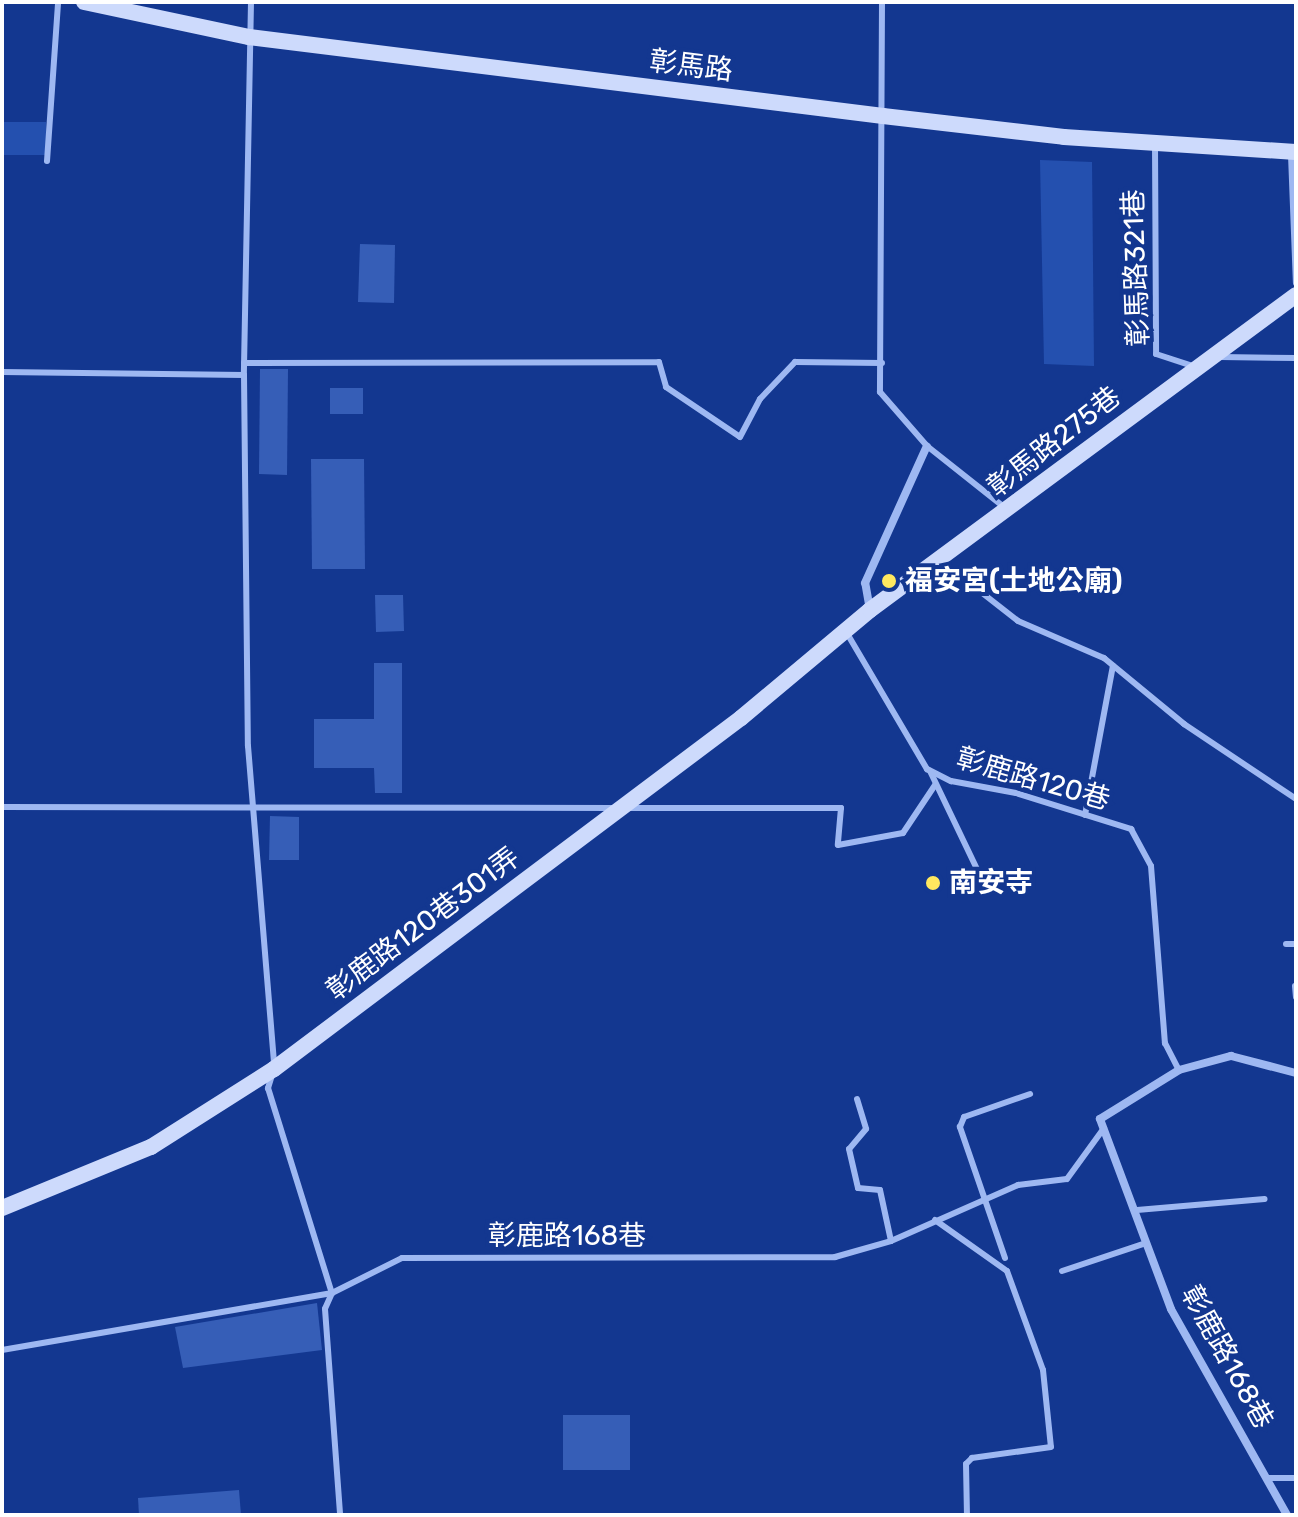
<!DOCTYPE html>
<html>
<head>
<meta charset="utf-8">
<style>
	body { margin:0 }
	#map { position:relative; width:1298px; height:1517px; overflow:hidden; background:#133790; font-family:Rubik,"Noto Sans TC",sans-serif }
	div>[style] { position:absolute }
	.green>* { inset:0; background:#2450af }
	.building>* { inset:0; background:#365eb7 }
	.lane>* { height:6px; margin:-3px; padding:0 3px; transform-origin:3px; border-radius:3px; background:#9eb8f2 }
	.street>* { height:8px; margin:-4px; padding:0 4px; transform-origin:4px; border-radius:4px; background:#9eb8f2 }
	.secondary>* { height:16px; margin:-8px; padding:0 8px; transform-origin:8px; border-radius:8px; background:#cddafc }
	.dots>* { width:22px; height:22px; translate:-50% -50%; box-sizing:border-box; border:4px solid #133790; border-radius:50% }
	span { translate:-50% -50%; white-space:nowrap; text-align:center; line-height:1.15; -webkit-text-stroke:8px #133790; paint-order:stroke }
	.street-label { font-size:28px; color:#fff }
	.poi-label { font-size:28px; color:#fff; font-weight:700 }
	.left { translate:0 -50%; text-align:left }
	.frame { position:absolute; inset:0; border:4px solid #fff; pointer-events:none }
</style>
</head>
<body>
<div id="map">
	<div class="green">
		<i style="clip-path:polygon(2px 122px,46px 122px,47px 155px,2px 155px)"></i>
		<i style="clip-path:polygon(1040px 160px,1092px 162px,1094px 366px,1044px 364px)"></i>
	</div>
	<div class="building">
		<i style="clip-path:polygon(360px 244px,395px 245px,394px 303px,358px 302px)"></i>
		<i style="clip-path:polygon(260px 369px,288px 369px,287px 475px,259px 474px)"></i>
		<i style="clip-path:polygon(330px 388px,363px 388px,363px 414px,330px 414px)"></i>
		<i style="clip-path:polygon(311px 459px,364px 459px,365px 569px,312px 569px)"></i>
		<i style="clip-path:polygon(375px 595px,403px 595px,404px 631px,376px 632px)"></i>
		<i style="clip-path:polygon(374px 663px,402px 663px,402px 793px,375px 793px,374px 768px,314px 768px,314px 719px,374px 719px)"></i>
		<i style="clip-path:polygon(270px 816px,299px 817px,299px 860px,269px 860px)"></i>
		<i style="clip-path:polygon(317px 1303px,322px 1350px,183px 1368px,175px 1327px)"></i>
		<i style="clip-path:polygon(563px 1415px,630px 1415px,630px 1470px,563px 1470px)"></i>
		<i style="clip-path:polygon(239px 1490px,241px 1515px,139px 1515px,138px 1498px)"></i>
	</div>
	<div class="lane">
		<i style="left:251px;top:2px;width:373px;rotate:91.1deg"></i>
		<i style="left:244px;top:375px;width:371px;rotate:89.4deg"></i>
		<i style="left:248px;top:746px;width:319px;rotate:85.3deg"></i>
		<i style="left:882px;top:2px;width:390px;rotate:90.3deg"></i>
		<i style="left:880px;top:392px;width:72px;rotate:49deg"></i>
		<i style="left:927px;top:446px;width:98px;rotate:38.4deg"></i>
		<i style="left:1155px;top:145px;width:209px;rotate:89.7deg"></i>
		<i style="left:1156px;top:354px;width:39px;rotate:18deg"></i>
		<i style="left:1291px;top:155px;width:128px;rotate:87.8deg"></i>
		<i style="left:47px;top:161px;width:159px;rotate:-86deg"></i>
		<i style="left:1220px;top:357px;width:76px;rotate:0.8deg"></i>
		<i style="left:244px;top:363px;width:415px;rotate:-0.1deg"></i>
		<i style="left:659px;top:362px;width:26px;rotate:74deg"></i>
		<i style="left:666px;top:387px;width:89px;rotate:34deg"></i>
		<i style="left:740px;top:437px;width:43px;rotate:-62.2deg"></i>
		<i style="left:760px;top:399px;width:51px;rotate:-46.6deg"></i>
		<i style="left:795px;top:362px;width:87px;rotate:0.7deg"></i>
		<i style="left:2px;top:372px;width:242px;rotate:0.7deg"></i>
		<i style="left:940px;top:560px;width:99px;rotate:38deg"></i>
		<i style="left:1018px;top:621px;width:94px;rotate:23.3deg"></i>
		<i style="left:1104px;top:658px;width:104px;rotate:39.5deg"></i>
		<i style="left:1184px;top:724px;width:135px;rotate:33.8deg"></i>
		<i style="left:848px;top:635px;width:156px;rotate:59.5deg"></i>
		<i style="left:927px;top:769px;width:27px;rotate:27deg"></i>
		<i style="left:951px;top:781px;width:66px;rotate:10.5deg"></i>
		<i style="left:1016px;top:793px;width:121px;rotate:17.4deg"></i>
		<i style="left:1131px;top:829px;width:42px;rotate:61.6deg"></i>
		<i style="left:1151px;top:866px;width:178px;rotate:85.5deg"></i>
		<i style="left:1165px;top:1043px;width:30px;rotate:63deg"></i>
		<i style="left:930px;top:771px;width:130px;rotate:64.4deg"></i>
		<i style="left:2px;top:807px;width:612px;rotate:0.09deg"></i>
		<i style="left:630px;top:808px;width:211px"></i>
		<i style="left:841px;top:808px;width:37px;rotate:95deg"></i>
		<i style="left:838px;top:845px;width:66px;rotate:-10.5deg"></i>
		<i style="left:903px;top:833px;width:58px;rotate:-56.3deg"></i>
		<i style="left:1085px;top:815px;width:152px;rotate:-79.4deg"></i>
		<i style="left:1286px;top:944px;width:10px"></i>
		<i style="left:1295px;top:986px;width:11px;rotate:85deg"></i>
		<i style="left:272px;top:1075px;width:14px;rotate:107deg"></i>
		<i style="left:268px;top:1088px;width:215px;rotate:72.7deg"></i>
		<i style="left:332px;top:1293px;width:17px;rotate:114deg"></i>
		<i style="left:325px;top:1309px;width:207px;rotate:85.8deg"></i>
		<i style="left:857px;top:1099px;width:31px;rotate:73deg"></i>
		<i style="left:866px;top:1129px;width:26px;rotate:130deg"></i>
		<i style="left:849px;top:1149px;width:40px;rotate:77deg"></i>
		<i style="left:858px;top:1188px;width:22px;rotate:5deg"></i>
		<i style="left:880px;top:1190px;width:52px;rotate:77.8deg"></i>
		<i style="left:1137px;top:1210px;width:128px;rotate:-4.9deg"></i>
		<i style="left:935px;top:1220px;width:88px;rotate:35.3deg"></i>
		<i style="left:1007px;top:1271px;width:105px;rotate:70deg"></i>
		<i style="left:1043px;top:1370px;width:77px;rotate:84.1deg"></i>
		<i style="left:1051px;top:1447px;width:80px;rotate:172.1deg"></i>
		<i style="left:972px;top:1458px;width:8px;rotate:135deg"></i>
		<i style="left:966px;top:1464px;width:51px;rotate:88.9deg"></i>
		<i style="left:1005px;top:1258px;width:139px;rotate:-109deg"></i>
		<i style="left:960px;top:1127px;width:11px;rotate:-68deg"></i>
		<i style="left:964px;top:1117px;width:70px;rotate:-19.2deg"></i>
		<i style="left:1062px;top:1271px;width:89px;rotate:-18.4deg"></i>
		<i style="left:2px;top:1350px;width:335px;rotate:-9.8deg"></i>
		<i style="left:332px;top:1293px;width:78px;rotate:-26.6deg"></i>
		<i style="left:402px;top:1258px;width:433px;rotate:-0.1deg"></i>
		<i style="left:835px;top:1257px;width:58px;rotate:-15.9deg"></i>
		<i style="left:891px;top:1241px;width:139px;rotate:-23.8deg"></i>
		<i style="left:1018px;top:1185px;width:49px;rotate:-7deg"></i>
		<i style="left:1067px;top:1179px;width:63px;rotate:-54deg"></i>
		<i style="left:1269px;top:1478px;width:27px"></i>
	</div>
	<div class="street">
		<i style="left:870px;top:610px;width:27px;rotate:-100deg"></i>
		<i style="left:865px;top:583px;width:150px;rotate:-65.7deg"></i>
		<i style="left:1287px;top:1515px;width:236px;rotate:-119.4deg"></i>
		<i style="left:1171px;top:1309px;width:203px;rotate:-110.5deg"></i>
		<i style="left:1100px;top:1119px;width:93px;rotate:-31.8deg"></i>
		<i style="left:1179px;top:1070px;width:54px;rotate:-15.1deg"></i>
		<i style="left:1231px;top:1056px;width:67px;rotate:14.7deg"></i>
	</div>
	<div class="secondary">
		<i style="left:84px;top:2px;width:169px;rotate:12deg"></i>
		<i style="left:249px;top:37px;width:639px;rotate:7.1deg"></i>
		<i style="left:883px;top:116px;width:182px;rotate:6.6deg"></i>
		<i style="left:1064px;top:137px;width:232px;rotate:3.7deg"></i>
		<i style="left:2px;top:1208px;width:161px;rotate:-22.3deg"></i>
		<i style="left:151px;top:1147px;width:146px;rotate:-32.4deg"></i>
		<i style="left:274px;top:1069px;width:584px;rotate:-36.93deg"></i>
		<i style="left:741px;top:718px;width:168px;rotate:-39.9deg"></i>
		<i style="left:870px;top:610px;width:530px;rotate:-36.48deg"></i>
	</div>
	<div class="dots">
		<i style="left:889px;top:581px;background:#ffe85f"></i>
		<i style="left:933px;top:883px;background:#ffe85f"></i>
	</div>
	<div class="street-label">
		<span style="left:691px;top:66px;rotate:7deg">彰馬路</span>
		<span style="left:1136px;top:268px;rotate:-92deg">彰馬路321巷</span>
		<span style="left:1054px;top:442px;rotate:-38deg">彰馬路275巷</span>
		<span style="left:1033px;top:779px;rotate:16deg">彰鹿路120巷</span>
		<span style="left:423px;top:924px;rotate:-37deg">彰鹿路120巷301弄</span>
		<span style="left:567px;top:1236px">彰鹿路168巷</span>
		<span style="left:1227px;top:1357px;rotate:61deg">彰鹿路168巷</span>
	</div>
	<div class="poi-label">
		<span class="left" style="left:905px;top:581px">福安宮(土地公廟)</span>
		<span class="left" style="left:949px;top:883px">南安寺</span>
	</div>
	<div class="frame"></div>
</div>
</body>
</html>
